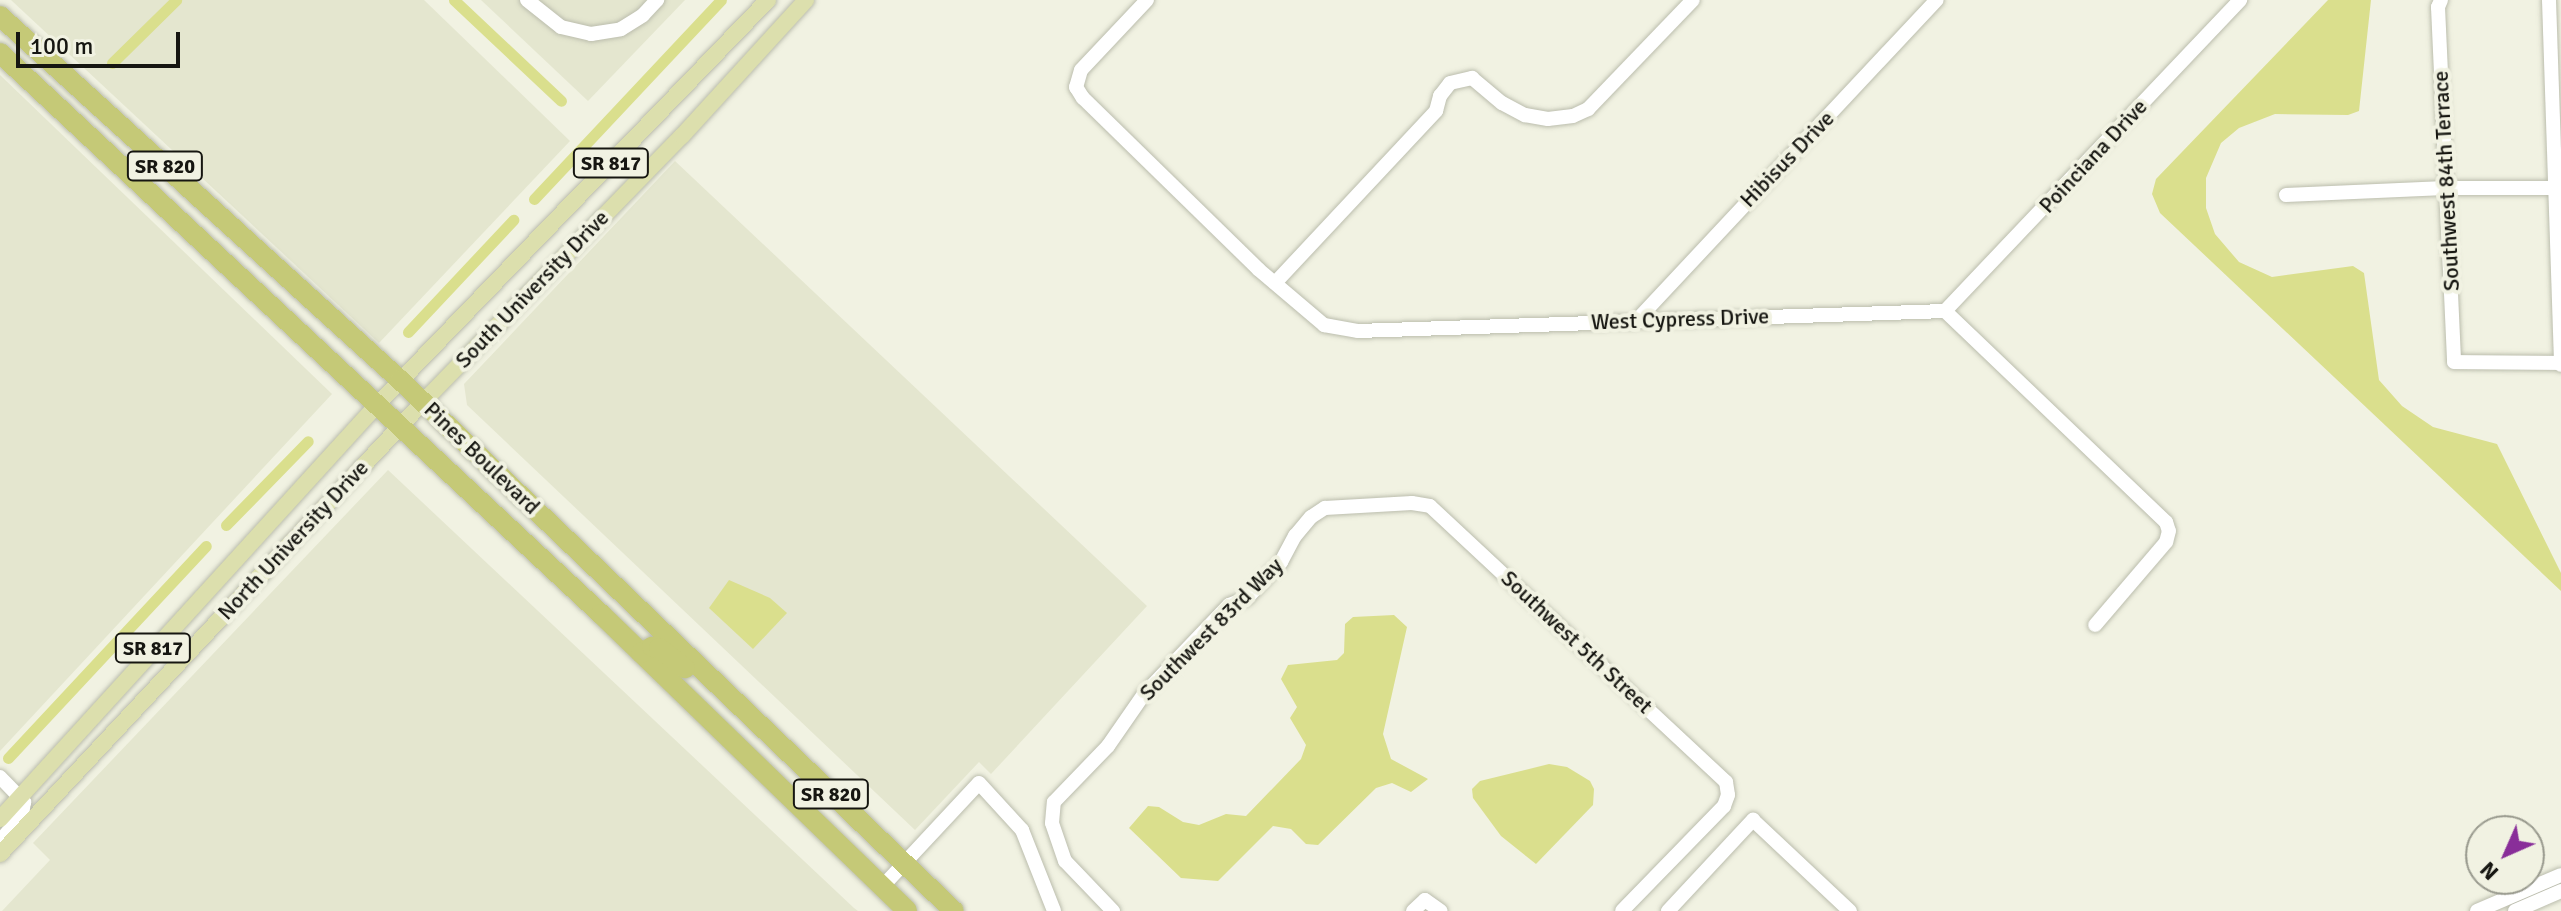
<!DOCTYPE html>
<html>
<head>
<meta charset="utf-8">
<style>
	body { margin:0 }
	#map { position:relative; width:2561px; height:911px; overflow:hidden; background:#f1f2e2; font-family:Signika,sans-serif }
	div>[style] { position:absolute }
	.built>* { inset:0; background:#e4e6cf }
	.water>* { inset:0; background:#dadf8d }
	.canal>* { height:11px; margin:-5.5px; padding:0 5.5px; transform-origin:5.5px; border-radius:5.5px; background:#dadf8d }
	.roads { filter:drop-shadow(0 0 2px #bbbdad) drop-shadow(0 0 2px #bbbdad) }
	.minor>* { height:14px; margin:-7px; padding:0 7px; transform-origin:7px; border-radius:7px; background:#fff }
	.major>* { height:16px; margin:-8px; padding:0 8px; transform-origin:8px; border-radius:8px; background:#dcdfad }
	.highway>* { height:20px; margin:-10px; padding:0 10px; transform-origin:10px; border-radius:10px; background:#c5c977 }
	span { translate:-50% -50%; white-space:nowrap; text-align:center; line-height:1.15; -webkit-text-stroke:8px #f1f2e2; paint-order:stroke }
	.shield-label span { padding:2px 6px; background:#f1f2e2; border:2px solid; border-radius:6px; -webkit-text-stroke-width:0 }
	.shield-label { font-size:20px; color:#161611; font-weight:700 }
	.street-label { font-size:22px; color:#161611 }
	.north { position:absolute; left:2465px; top:815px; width:80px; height:80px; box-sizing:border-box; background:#f1f2e2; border:2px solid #999a8e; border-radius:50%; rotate:225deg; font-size:22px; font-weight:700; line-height:32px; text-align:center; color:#161611 }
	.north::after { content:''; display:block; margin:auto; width:28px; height:36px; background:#892e99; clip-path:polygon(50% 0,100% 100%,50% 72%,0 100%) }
	.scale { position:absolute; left:16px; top:32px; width:164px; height:36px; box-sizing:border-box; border:4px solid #161611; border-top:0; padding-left:10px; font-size:24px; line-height:28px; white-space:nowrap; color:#161611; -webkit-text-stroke:6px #f1f2e2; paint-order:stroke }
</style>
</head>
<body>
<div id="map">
	<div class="built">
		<i style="clip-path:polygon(11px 0,424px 0,570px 141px,379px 343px)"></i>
		<i style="clip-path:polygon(481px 0,685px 0,588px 101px)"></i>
		<i style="clip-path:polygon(0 75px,332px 394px,0 751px)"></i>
		<i style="clip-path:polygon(675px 161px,1147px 606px,991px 774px,979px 762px,915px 830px,467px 405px,464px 384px)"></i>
		<i style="clip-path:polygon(388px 470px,854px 908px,858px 911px,2px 911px,50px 860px,33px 843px)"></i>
	</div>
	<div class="water">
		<i style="clip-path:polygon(2328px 0,2371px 0,2359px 111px,2348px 115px,2275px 114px,2239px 128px,2221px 143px,2206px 178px,2206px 208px,2215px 234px,2239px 262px,2272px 277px,2353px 266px,2364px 273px,2379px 380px,2402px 406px,2433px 427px,2497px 444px,2561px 573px,2561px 591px,2160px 213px,2152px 194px,2156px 179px)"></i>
		<i style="clip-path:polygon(729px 580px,770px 598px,787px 613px,753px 649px,709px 608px)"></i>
		<i style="clip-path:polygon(1394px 615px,1407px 627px,1383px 734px,1391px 759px,1428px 779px,1411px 792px,1392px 783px,1376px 788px,1318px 845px,1306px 844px,1291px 829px,1273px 826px,1218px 881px,1181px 878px,1129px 828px,1148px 806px,1159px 807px,1183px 822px,1199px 825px,1226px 814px,1246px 816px,1301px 759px,1306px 745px,1290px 718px,1297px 707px,1281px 679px,1288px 665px,1337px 660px,1344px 653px,1345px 624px,1353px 617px)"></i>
		<i style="clip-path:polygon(1549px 764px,1567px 767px,1590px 781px,1594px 789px,1593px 805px,1536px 864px,1501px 836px,1473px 798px,1472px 789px,1480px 781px)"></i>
	</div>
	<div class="canal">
		<i style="left:454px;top:0;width:147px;rotate:43.3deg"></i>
		<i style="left:112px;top:63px;width:90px;rotate:-44.5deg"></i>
		<i style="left:534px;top:199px;width:273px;rotate:-46.8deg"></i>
		<i style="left:408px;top:332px;width:154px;rotate:-46.8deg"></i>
		<i style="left:226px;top:525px;width:117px;rotate:-45.7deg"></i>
		<i style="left:8px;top:758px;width:290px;rotate:-47deg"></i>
	</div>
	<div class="roads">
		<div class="minor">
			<i style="left:527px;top:0;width:43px;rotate:38.5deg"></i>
			<i style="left:561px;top:27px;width:31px;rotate:13deg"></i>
			<i style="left:591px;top:34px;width:30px;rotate:-9deg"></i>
			<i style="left:621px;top:29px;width:26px;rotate:-32deg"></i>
			<i style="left:643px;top:15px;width:21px;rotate:-47deg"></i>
			<i style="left:1147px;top:0;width:96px;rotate:133.3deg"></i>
			<i style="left:1081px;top:70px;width:18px;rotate:106deg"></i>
			<i style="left:1076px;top:87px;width:13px;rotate:58deg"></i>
			<i style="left:1083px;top:98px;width:245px;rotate:44.3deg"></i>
			<i style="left:1258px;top:269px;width:87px;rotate:40.3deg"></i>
			<i style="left:1324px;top:325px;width:35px;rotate:10deg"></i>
			<i style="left:1358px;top:331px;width:587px;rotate:-1.95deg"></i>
			<i style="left:2441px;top:0;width:8px;rotate:113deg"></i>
			<i style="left:2438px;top:7px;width:355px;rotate:87.4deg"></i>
			<i style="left:2454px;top:362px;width:106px;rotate:0.5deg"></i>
			<i style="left:2549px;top:0;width:365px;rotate:88.1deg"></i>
			<i style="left:2286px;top:195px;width:159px;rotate:-2.5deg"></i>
			<i style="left:2445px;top:188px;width:116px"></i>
			<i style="left:1275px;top:283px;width:236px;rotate:-46.9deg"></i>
			<i style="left:1436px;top:111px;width:16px;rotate:-75deg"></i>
			<i style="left:1440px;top:96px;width:16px;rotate:-52deg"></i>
			<i style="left:1450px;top:83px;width:23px;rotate:-13deg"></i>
			<i style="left:1472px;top:78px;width:39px;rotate:40deg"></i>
			<i style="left:1502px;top:103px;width:26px;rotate:28deg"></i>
			<i style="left:1525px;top:115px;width:23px;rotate:10deg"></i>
			<i style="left:1548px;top:119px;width:25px;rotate:-7deg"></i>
			<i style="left:1573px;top:116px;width:17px;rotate:-25deg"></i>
			<i style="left:1588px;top:109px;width:151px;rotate:-46.1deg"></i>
			<i style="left:1945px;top:311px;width:306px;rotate:43.7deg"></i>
			<i style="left:2166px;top:522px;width:9px;rotate:72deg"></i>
			<i style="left:2169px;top:531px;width:11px;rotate:105deg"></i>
			<i style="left:2166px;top:542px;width:109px;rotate:130.5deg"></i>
			<i style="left:1945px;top:311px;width:429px;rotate:-46.5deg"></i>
			<i style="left:1638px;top:319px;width:437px;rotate:-46.9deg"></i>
			<i style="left:0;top:777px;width:35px;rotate:46deg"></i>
			<i style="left:24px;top:802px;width:13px;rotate:99deg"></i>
			<i style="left:22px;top:815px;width:34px;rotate:130deg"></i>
			<i style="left:882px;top:887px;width:142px;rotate:-47deg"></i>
			<i style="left:979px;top:783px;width:64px;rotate:47.5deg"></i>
			<i style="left:1022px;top:830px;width:87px;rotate:68.4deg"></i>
			<i style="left:1113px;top:911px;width:69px;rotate:-133.8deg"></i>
			<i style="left:1065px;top:861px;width:40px;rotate:-108.9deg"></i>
			<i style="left:1052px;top:823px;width:21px;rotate:-85deg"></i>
			<i style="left:1054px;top:802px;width:78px;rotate:-46deg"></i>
			<i style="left:1108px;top:746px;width:63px;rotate:-55.3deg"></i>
			<i style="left:1144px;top:694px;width:123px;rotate:-46.3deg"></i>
			<i style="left:1229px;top:605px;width:19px;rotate:-21deg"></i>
			<i style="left:1247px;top:598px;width:50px;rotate:-46.6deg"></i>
			<i style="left:1281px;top:562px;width:30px;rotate:-62deg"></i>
			<i style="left:1295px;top:536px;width:25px;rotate:-50deg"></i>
			<i style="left:1311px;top:517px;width:17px;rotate:-33deg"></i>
			<i style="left:1325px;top:508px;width:87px;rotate:-3.3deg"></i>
			<i style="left:1412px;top:503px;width:18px;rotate:9deg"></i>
			<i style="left:1430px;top:506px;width:405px;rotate:43deg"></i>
			<i style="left:1726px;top:782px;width:13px;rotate:81deg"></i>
			<i style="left:1728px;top:795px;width:12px;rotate:110deg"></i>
			<i style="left:1724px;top:806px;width:146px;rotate:134.2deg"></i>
			<i style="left:1413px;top:911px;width:16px;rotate:-43deg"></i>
			<i style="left:1425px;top:900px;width:19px;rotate:35deg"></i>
			<i style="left:1668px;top:911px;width:125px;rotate:-47deg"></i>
			<i style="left:1753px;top:820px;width:133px;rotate:43.2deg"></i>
			<i style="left:2477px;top:911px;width:91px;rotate:-23.2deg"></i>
			<i style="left:2515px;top:911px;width:50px;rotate:-23.5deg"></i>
		</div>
		<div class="major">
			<i style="left:0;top:819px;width:560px;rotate:-47.68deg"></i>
			<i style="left:377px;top:405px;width:563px;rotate:-46.01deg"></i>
			<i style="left:0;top:854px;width:619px;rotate:-46.9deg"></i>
			<i style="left:423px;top:402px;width:371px;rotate:-45.8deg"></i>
			<i style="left:682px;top:136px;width:184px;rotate:-47.6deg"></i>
		</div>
		<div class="highway">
			<i style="left:0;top:16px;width:541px;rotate:42.3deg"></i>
			<i style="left:400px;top:380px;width:767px;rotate:43.79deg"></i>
			<i style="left:0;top:53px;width:822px;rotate:43.03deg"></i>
			<i style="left:601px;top:614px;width:426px;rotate:44.1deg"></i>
			<i style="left:641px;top:653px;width:13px;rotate:-29deg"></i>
			<i style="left:652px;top:647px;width:7px;rotate:8deg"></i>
			<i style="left:659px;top:648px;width:33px;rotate:38deg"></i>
		</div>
	</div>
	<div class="shield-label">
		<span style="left:611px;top:163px">SR 817</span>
		<span style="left:165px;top:166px">SR 820</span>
		<span style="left:153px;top:648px">SR 817</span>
		<span style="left:831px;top:794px">SR 820</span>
	</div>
	<div class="street-label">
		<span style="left:2093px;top:156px;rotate:-47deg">Poinciana Drive</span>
		<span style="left:1787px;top:159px;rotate:-46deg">Hibisus Drive</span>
		<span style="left:2446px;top:181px;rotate:-93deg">Southwest 84th Terrace</span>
		<span style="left:532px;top:289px;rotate:-46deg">South University Drive</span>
		<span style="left:1680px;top:319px;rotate:-2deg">West Cypress Drive</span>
		<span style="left:482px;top:458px;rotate:44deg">Pines Boulevard</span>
		<span style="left:293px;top:540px;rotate:-47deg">North University Drive</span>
		<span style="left:1211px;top:629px;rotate:-45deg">Southwest 83rd Way</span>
		<span style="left:1577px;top:642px;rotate:43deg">Southwest 5th Street</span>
	</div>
	<div class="north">N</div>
	<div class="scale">100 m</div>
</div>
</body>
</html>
